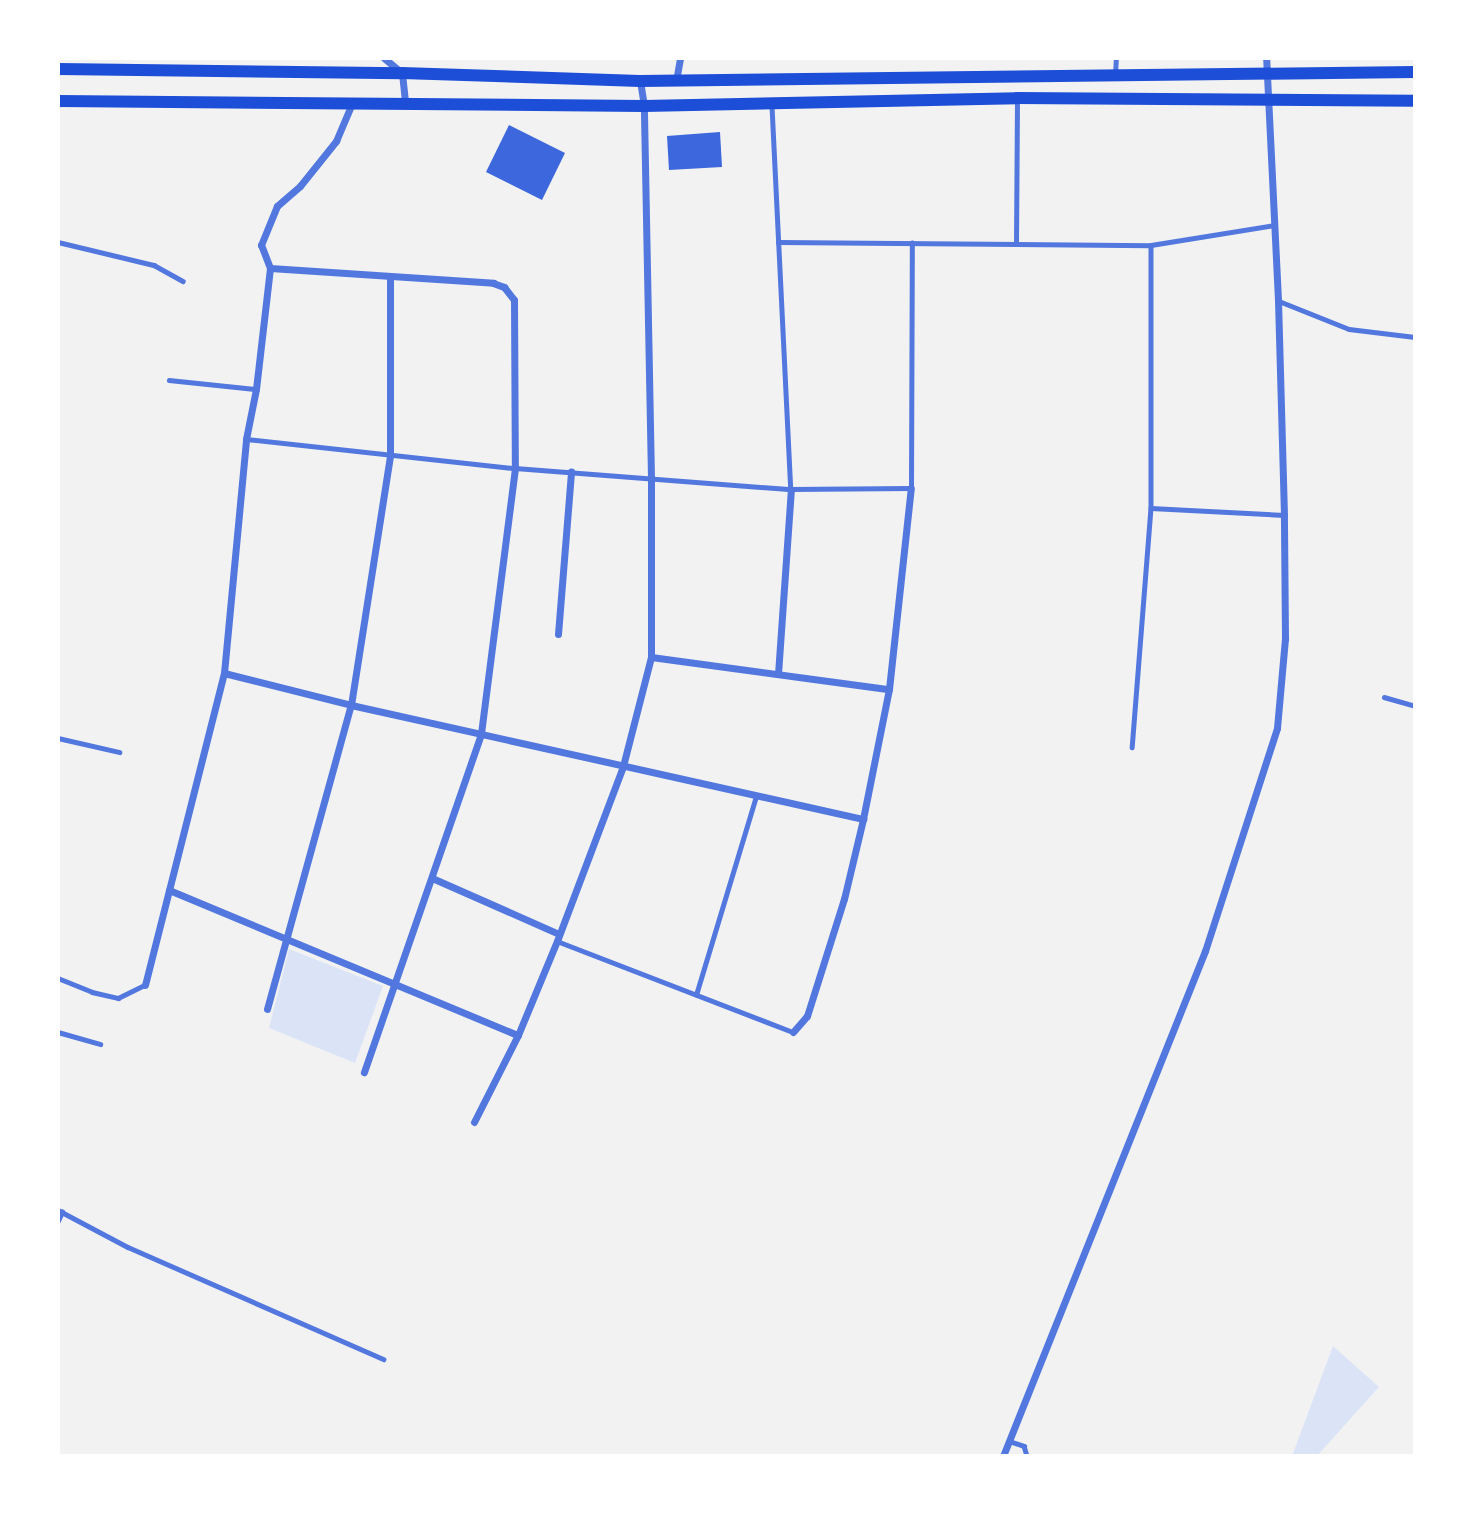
<!DOCTYPE html>
<html>
<head>
<meta charset="utf-8">
<style>
	body { margin:0 }
	#map { position:relative; width:1473px; height:1514px; overflow:hidden; background:#f2f2f2; font-family:Mulish,sans-serif }
	div>[style] { position:absolute }
	.green>* { inset:0; background:#dbe4f7 }
	.building>* { inset:0; background:#3d67dc }
	.service>* { height:4.5px; margin:-2.25px; padding:0 2.25px; transform-origin:2.25px; border-radius:2.25px; background:#5277de }
	.minor>* { height:7px; margin:-3.5px; padding:0 3.5px; transform-origin:3.5px; border-radius:3.5px; background:#5277de }
	.primary>* { height:12px; margin:-6px; padding:0 6px; transform-origin:6px; border-radius:6px; background:#1d4ed8 }
	span { translate:-50% -50%; white-space:nowrap; text-align:center; line-height:1.15; -webkit-text-stroke:5px #fff; paint-order:stroke }
	.frame { position:absolute; inset:0; border:60px solid #fff; pointer-events:none }
</style>
</head>
<body>
<div id="map">
	<div class="green">
		<i style="clip-path:polygon(289px 949px,383px 986px,355px 1063px,269px 1028px)"></i>
		<i style="clip-path:polygon(1333px 1346px,1379px 1387px,1317px 1456px,1292px 1456px)"></i>
	</div>
	<div class="building">
		<i style="clip-path:polygon(509px 125px,565px 153px,542px 200px,486px 172px)"></i>
		<i style="clip-path:polygon(720px 132px,722px 167px,669px 170px,667px 136px)"></i>
	</div>
	<div class="service">
		<i style="left:1115px;top:75px;width:17px;rotate:-87deg"></i>
		<i style="left:772px;top:106px;width:383px;rotate:87.2deg"></i>
		<i style="left:58px;top:242px;width:99px;rotate:13.5deg"></i>
		<i style="left:154px;top:265px;width:33px;rotate:29deg"></i>
		<i style="left:778px;top:242px;width:373px;rotate:0.5deg"></i>
		<i style="left:1151px;top:245px;width:263px;rotate:90deg"></i>
		<i style="left:1151px;top:508px;width:240px;rotate:94.5deg"></i>
		<i style="left:1016px;top:244px;width:143px;rotate:-89.6deg"></i>
		<i style="left:1151px;top:245px;width:125px;rotate:-9.2deg"></i>
		<i style="left:1279px;top:301px;width:75px;rotate:21.8deg"></i>
		<i style="left:1349px;top:329px;width:66px;rotate:6.9deg"></i>
		<i style="left:169px;top:380px;width:86px;rotate:6deg"></i>
		<i style="left:246px;top:439px;width:271px;rotate:6.2deg"></i>
		<i style="left:515px;top:468px;width:277px;rotate:4.4deg"></i>
		<i style="left:791px;top:489px;width:120px;rotate:-0.5deg"></i>
		<i style="left:911px;top:488px;width:245px;rotate:-89.8deg"></i>
		<i style="left:1151px;top:508px;width:133px;rotate:3deg"></i>
		<i style="left:1384px;top:697px;width:32px;rotate:16deg"></i>
		<i style="left:58px;top:738px;width:63px;rotate:12.9deg"></i>
		<i style="left:557px;top:941px;width:253px;rotate:21.1deg"></i>
		<i style="left:58px;top:978px;width:37px;rotate:22deg"></i>
		<i style="left:92px;top:992px;width:27px;rotate:13deg"></i>
		<i style="left:118px;top:998px;width:30px;rotate:-26deg"></i>
		<i style="left:696px;top:995px;width:208px;rotate:-73.2deg"></i>
		<i style="left:58px;top:1032px;width:44px;rotate:15.9deg"></i>
		<i style="left:58px;top:1210px;width:79px;rotate:27.9deg"></i>
		<i style="left:128px;top:1247px;width:279px;rotate:23.7deg"></i>
		<i style="left:58px;top:1221px;width:10px;rotate:-66deg"></i>
		<i style="left:1009px;top:1441px;width:16px;rotate:18deg"></i>
		<i style="left:1024px;top:1446px;width:10px;rotate:73deg"></i>
	</div>
	<div class="minor">
		<i style="left:384px;top:58px;width:23px;rotate:40deg"></i>
		<i style="left:402px;top:73px;width:29px;rotate:84deg"></i>
		<i style="left:676px;top:81px;width:23px;rotate:-80deg"></i>
		<i style="left:270px;top:268px;width:224px;rotate:3.8deg"></i>
		<i style="left:493px;top:283px;width:12px;rotate:20deg"></i>
		<i style="left:504px;top:287px;width:16px;rotate:52deg"></i>
		<i style="left:514px;top:300px;width:168px;rotate:89.7deg"></i>
		<i style="left:515px;top:468px;width:268px;rotate:97.3deg"></i>
		<i style="left:481px;top:734px;width:358px;rotate:109.1deg"></i>
		<i style="left:558px;top:634px;width:163px;rotate:-85.4deg"></i>
		<i style="left:651px;top:657px;width:240px;rotate:7.7deg"></i>
		<i style="left:224px;top:673px;width:131px;rotate:14.1deg"></i>
		<i style="left:351px;top:705px;width:525px;rotate:12.55deg"></i>
		<i style="left:778px;top:674px;width:185px;rotate:-86deg"></i>
		<i style="left:432px;top:878px;width:139px;rotate:23.8deg"></i>
		<i style="left:169px;top:890px;width:378px;rotate:22.6deg"></i>
		<i style="left:145px;top:985px;width:322px;rotate:-75.8deg"></i>
		<i style="left:224px;top:673px;width:235px;rotate:-84.6deg"></i>
		<i style="left:246px;top:439px;width:51px;rotate:-78.7deg"></i>
		<i style="left:256px;top:389px;width:122px;rotate:-83.4deg"></i>
		<i style="left:270px;top:268px;width:25px;rotate:-111deg"></i>
		<i style="left:261px;top:245px;width:42px;rotate:-67.7deg"></i>
		<i style="left:277px;top:206px;width:30px;rotate:-41deg"></i>
		<i style="left:300px;top:186px;width:58px;rotate:-51.3deg"></i>
		<i style="left:336px;top:141px;width:39px;rotate:-67deg"></i>
		<i style="left:267px;top:1009px;width:315px;rotate:-74.6deg"></i>
		<i style="left:351px;top:705px;width:253px;rotate:-81.1deg"></i>
		<i style="left:390px;top:455px;width:178px;rotate:-90deg"></i>
		<i style="left:793px;top:1032px;width:21px;rotate:-49deg"></i>
		<i style="left:807px;top:1016px;width:123px;rotate:-72.5deg"></i>
		<i style="left:844px;top:899px;width:82px;rotate:-76.6deg"></i>
		<i style="left:863px;top:819px;width:133px;rotate:-78.7deg"></i>
		<i style="left:889px;top:689px;width:202px;rotate:-83.8deg"></i>
		<i style="left:474px;top:1122px;width:97px;rotate:-63.2deg"></i>
		<i style="left:518px;top:1035px;width:102px;rotate:-67.5deg"></i>
		<i style="left:557px;top:941px;width:187px;rotate:-69.3deg"></i>
		<i style="left:623px;top:766px;width:113px;rotate:-75.6deg"></i>
		<i style="left:651px;top:657px;width:179px;rotate:-90deg"></i>
		<i style="left:651px;top:478px;width:372px;rotate:-91.1deg"></i>
		<i style="left:644px;top:106px;width:25px;rotate:-99deg"></i>
		<i style="left:1003px;top:1456px;width:544px;rotate:-68.2deg"></i>
		<i style="left:1205px;top:951px;width:234px;rotate:-72.1deg"></i>
		<i style="left:1277px;top:728px;width:89px;rotate:-84.9deg"></i>
		<i style="left:1285px;top:639px;width:124px;rotate:-90.5deg"></i>
		<i style="left:1284px;top:515px;width:215px;rotate:-91.6deg"></i>
		<i style="left:1278px;top:300px;width:242px;rotate:-92.8deg"></i>
	</div>
	<div class="primary">
		<i style="left:58px;top:69px;width:344px;rotate:0.7deg"></i>
		<i style="left:402px;top:73px;width:238px;rotate:1.9deg"></i>
		<i style="left:640px;top:81px;width:775px;rotate:-0.67deg"></i>
		<i style="left:58px;top:101px;width:586px;rotate:0.49deg"></i>
		<i style="left:644px;top:106px;width:373px;rotate:-1.2deg"></i>
		<i style="left:1017px;top:98px;width:398px;rotate:0.4deg"></i>
	</div>
	<div class="frame"></div>
</div>
</body>
</html>
